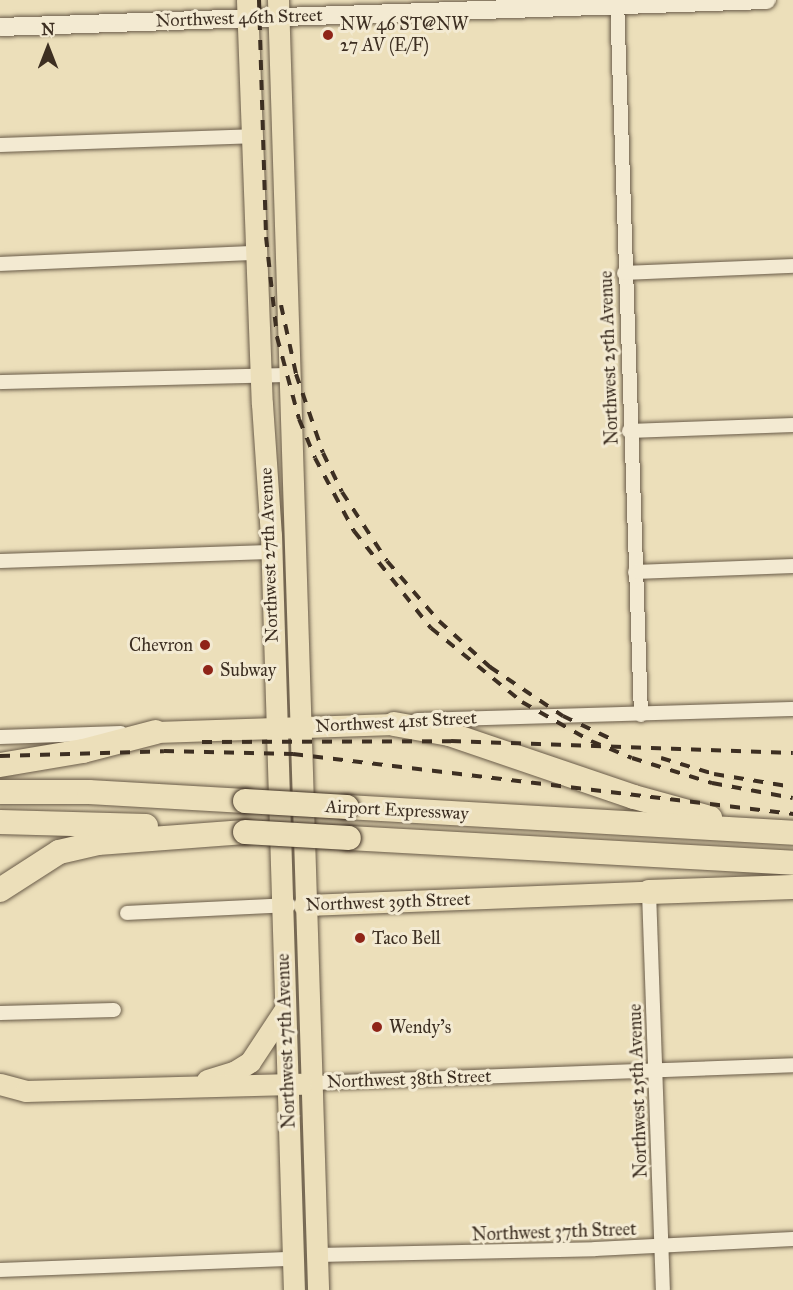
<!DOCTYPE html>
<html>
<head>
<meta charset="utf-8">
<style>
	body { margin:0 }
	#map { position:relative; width:793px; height:1290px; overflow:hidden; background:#ecdfba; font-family:"IM FELL Great Primer",serif }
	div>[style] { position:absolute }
	.roads { filter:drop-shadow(0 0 2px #695b48) drop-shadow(0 0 2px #695b48) }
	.street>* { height:14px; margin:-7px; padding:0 7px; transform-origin:7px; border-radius:7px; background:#f3ead2 }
	.secondary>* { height:18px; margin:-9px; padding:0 9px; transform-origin:9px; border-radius:9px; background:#f3ead2 }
	.primary>* { height:21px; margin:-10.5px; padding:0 10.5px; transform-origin:10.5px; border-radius:10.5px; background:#ecdfba }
	.highway>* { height:24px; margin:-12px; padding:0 12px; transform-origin:12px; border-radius:12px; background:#ecdfba }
	.rail>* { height:4px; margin-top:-2px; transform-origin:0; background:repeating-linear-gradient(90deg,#3d2f22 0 10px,transparent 0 20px) }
	.bridges { filter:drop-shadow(0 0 2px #3d2f22) drop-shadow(0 0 2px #3d2f22) }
	.highway-bridge>* { height:24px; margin:-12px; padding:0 12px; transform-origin:12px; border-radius:12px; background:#ecdfba }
	.dots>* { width:16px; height:16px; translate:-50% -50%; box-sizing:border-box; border:3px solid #f3ead2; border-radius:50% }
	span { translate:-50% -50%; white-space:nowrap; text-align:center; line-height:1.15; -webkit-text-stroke:6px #f3ead2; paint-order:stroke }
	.street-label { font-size:18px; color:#3d2f22 }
	.poi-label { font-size:18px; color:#3d2f22 }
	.left { translate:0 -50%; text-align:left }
	.right { translate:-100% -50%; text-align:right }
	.north { position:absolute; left:18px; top:18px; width:60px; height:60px; -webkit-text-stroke:4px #f3ead2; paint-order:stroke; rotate:0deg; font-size:16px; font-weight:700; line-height:24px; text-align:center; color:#3d2f22 }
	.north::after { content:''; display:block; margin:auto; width:21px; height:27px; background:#3d2f22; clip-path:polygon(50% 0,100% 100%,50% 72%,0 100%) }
</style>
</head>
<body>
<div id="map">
	<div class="roads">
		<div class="street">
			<i style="left:617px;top:0;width:715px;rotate:88.08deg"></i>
			<i style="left:0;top:145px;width:252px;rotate:-2deg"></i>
			<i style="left:0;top:264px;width:256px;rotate:-2.5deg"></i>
			<i style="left:624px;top:273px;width:169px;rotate:-2.4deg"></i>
			<i style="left:0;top:382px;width:289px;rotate:-1.4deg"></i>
			<i style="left:629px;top:431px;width:164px;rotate:-2.1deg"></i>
			<i style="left:0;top:561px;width:270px;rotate:-1.9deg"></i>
			<i style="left:635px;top:572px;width:158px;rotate:-2.2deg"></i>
			<i style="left:417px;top:720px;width:376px;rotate:-1.7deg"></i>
			<i style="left:0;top:737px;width:121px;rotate:-1.9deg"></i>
			<i style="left:649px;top:892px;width:398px;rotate:88deg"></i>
			<i style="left:127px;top:913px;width:162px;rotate:-2.8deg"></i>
			<i style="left:0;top:1013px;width:114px;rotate:-1.5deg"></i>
			<i style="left:311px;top:1083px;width:482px;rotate:-2.1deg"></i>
			<i style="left:317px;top:1255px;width:278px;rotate:-1.2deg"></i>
			<i style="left:595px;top:1249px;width:198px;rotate:-2.9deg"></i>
			<i style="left:0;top:1270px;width:293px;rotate:-2.2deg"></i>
		</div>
		<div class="secondary">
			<i style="left:0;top:27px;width:767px;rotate:-2.02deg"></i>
		</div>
		<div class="primary">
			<i style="left:247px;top:0;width:404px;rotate:87.9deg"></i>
			<i style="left:262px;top:404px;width:131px;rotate:86.1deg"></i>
			<i style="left:271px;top:535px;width:755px;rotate:88.26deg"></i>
			<i style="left:278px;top:0;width:1291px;rotate:88.22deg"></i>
			<i style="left:156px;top:732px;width:238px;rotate:-1.9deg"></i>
			<i style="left:304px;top:905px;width:345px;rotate:-2.2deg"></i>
			<i style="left:207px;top:1080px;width:28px;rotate:-17deg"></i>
			<i style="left:234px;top:1072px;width:19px;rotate:-32deg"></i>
			<i style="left:250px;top:1062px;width:60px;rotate:-56.6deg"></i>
			<i style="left:0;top:1084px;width:27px;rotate:15deg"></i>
			<i style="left:26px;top:1091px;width:275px;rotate:-1.5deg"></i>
		</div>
		<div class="highway">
			<i style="left:394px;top:724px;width:56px;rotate:10.3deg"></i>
			<i style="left:449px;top:734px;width:195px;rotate:18.8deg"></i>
			<i style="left:634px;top:797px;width:79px;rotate:15.4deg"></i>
			<i style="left:0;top:765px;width:84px;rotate:-9.6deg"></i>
			<i style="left:83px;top:751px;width:75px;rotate:-14.6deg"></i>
			<i style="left:0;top:792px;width:89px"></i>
			<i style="left:89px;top:792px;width:156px;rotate:3.3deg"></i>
			<i style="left:347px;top:807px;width:447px;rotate:3.3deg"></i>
			<i style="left:0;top:822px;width:146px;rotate:1.6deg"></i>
			<i style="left:349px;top:838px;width:445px;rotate:3.2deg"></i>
			<i style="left:0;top:890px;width:70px;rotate:-32.8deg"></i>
			<i style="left:59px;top:852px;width:40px;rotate:-13deg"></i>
			<i style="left:98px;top:843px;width:147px;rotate:-4.3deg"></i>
			<i style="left:649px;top:892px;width:144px;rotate:-2deg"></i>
		</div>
	</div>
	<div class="rail">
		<i style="left:259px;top:0;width:237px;rotate:88.3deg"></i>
		<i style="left:266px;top:237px;width:101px;rotate:83.7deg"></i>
		<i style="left:277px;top:337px;width:85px;rotate:75deg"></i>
		<i style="left:299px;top:419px;width:42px;rotate:67.7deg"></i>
		<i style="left:315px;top:458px;width:83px;rotate:61.9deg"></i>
		<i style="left:354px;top:531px;width:124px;rotate:51.6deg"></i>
		<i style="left:431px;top:628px;width:117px;rotate:39.1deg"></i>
		<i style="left:522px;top:702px;width:79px;rotate:29.5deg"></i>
		<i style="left:591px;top:741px;width:44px;rotate:22.5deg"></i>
		<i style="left:632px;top:758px;width:84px;rotate:17.4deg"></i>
		<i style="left:712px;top:783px;width:82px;rotate:10.5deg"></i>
		<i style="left:281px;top:305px;width:71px;rotate:77.7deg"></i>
		<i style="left:296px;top:374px;width:83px;rotate:71.1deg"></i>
		<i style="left:323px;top:453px;width:43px;rotate:64deg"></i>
		<i style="left:342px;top:492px;width:82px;rotate:56.9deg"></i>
		<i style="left:387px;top:561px;width:79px;rotate:49.1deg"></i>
		<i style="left:439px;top:621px;width:69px;rotate:42deg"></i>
		<i style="left:490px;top:667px;width:88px;rotate:33.9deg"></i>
		<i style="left:563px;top:716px;width:53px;rotate:25.6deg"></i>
		<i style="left:202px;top:742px;width:249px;rotate:-0.2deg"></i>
		<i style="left:451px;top:741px;width:342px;rotate:2deg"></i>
		<i style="left:0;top:756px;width:164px;rotate:-1.7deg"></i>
		<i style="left:164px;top:751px;width:129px;rotate:1.3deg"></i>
		<i style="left:293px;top:754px;width:504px;rotate:6.84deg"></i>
		<i style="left:661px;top:758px;width:55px;rotate:16.8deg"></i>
		<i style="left:714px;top:774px;width:80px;rotate:9.3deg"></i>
	</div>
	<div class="bridges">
		<div class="highway-bridge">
			<i style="left:245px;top:801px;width:102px;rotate:3.4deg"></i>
			<i style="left:245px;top:832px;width:104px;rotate:3.3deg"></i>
		</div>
	</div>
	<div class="dots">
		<i style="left:328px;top:35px;background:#8f2418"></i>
		<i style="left:205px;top:645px;background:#8f2418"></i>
		<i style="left:208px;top:670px;background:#8f2418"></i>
		<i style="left:360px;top:938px;background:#8f2418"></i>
		<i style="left:377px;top:1027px;background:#8f2418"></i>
	</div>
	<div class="street-label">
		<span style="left:239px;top:18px;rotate:-2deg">Northwest 46th Street</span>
		<span style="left:609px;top:358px;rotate:-92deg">Northwest 25th Avenue</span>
		<span style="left:269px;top:555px;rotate:-92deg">Northwest 27th Avenue</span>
		<span style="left:396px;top:722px;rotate:-3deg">Northwest 41st Street</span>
		<span style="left:397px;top:810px;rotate:3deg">Airport Expressway</span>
		<span style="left:388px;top:902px;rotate:-2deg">Northwest 39th Street</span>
		<span style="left:286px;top:1041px;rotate:-92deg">Northwest 27th Avenue</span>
		<span style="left:409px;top:1079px;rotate:-2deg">Northwest 38th Street</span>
		<span style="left:638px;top:1091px;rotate:-92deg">Northwest 25th Avenue</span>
		<span style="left:554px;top:1232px;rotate:-2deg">Northwest 37th Street</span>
	</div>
	<div class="poi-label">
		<span class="left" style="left:340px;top:35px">NW 46 ST@NW<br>27 AV (E/F)</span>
		<span class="right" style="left:193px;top:645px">Chevron</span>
		<span class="left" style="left:220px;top:670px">Subway</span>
		<span class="left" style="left:372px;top:938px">Taco Bell</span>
		<span class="left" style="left:389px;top:1027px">Wendy's</span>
	</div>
	<div class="north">N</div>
</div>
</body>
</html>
